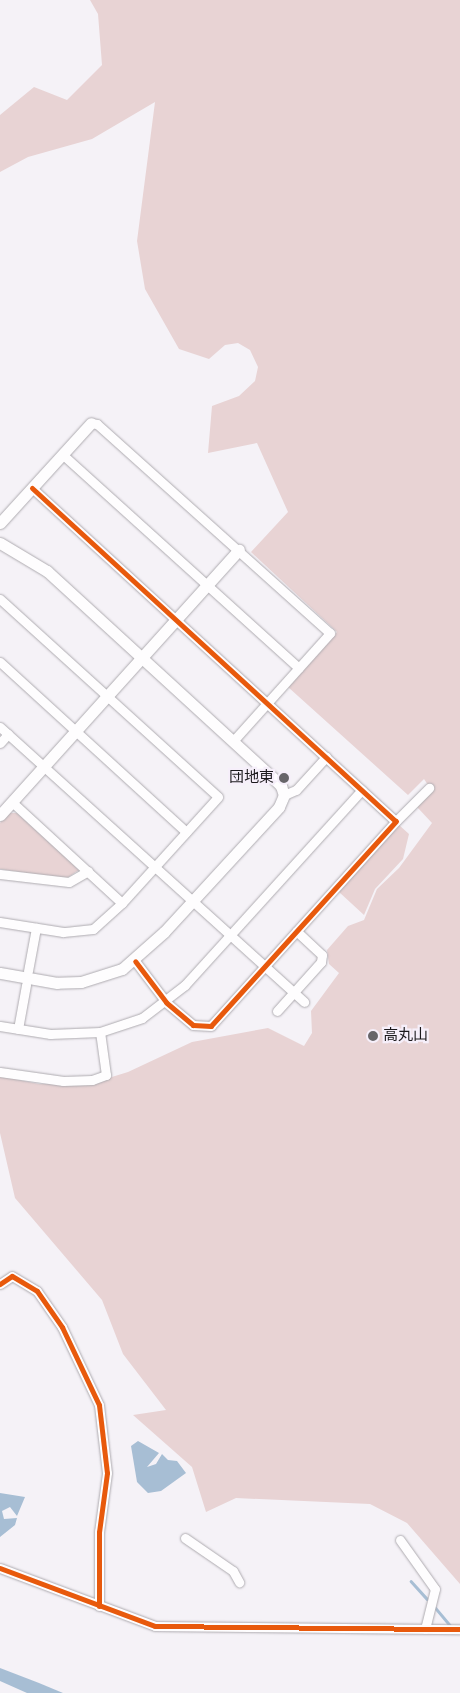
<!DOCTYPE html>
<html>
<head>
<meta charset="utf-8">
<style>
	body { margin:0 }
	#map { position:relative; width:460px; height:1693px; overflow:hidden; background:#f5f2f7; font-family:Figtree,"Noto Sans JP",sans-serif }
	div>[style] { position:absolute }
	.green>* { inset:0; background:#e8d3d4 }
	.water>* { inset:0; background:#a7bed4 }
	.stream>* { height:2.5px; margin:-1.25px; padding:0 1.25px; transform-origin:1.25px; border-radius:1.25px; background:#a7bed4 }
	.roads { filter:drop-shadow(0 0 1px #aeabb0) drop-shadow(0 0 1px #aeabb0) }
	.minor>* { height:9px; margin:-4.5px; padding:0 4.5px; transform-origin:4.5px; border-radius:4.5px; background:#fefdfe }
	.tertiary>* { height:11px; margin:-5.5px; padding:0 5.5px; transform-origin:5.5px; border-radius:5.5px; background:#fefdfe }
	.cycleway>* { height:5px; margin:-2.5px; padding:0 2.5px; transform-origin:2.5px; border-radius:2.5px; background:#e8590c }
	.dots>* { width:14px; height:14px; translate:-50% -50%; box-sizing:border-box; border:2px solid #f6effa; border-radius:50% }
	span { translate:-50% -50%; white-space:nowrap; text-align:center; line-height:1.15; -webkit-text-stroke:4.5px #f6effa; paint-order:stroke }
	.poi-label { font-size:15px; color:#1b191c }
	.right { translate:-100% -50%; text-align:right }
	.left { translate:0 -50%; text-align:left }
</style>
</head>
<body>
<div id="map">
	<div class="green">
		<i style="clip-path:polygon(90px 0,460px 0,460px 1584px,407px 1523px,370px 1504px,236px 1498px,206px 1512px,192px 1467px,133px 1415px,166px 1410px,123px 1354px,102px 1300px,15px 1198px,0 1133px,0 1076px,39px 1084px,89px 1084px,128px 1072px,192px 1042px,268px 1028px,304px 1046px,312px 1033px,311px 1011px,339px 973px,329px 964px,327px 950px,348px 926px,364px 920px,377px 889px,399px 868px,432px 823px,417px 807px,432px 791px,424px 779px,408px 795px,288px 687px,337px 632px,251px 552px,288px 512px,257px 443px,208px 453px,212px 406px,239px 396px,255px 381px,258px 367px,250px 350px,238px 343px,225px 345px,209px 359px,179px 349px,145px 289px,137px 241px,155px 102px,92px 139px,28px 157px,0 172px,0 115px,34px 87px,67px 100px,102px 65px,98px 14px)"></i>
		<i style="clip-path:polygon(8px 813px,17px 813px,79px 870px,67px 878px,57px 878px,0 869px,0 823px)"></i>
		<i style="clip-path:polygon(399px 825px,409px 834px,403px 859px,375px 889px,364px 915px,339px 892px)"></i>
	</div>
	<div class="water">
		<i style="clip-path:polygon(138px 1441px,159px 1453px,147px 1467px,156px 1464px,162px 1454px,168px 1460px,177px 1461px,186px 1473px,161px 1491px,148px 1493px,137px 1482px,131px 1446px)"></i>
		<i style="clip-path:polygon(0 1493px,25px 1497px,17px 1516px,10px 1507px,2px 1511px,4px 1519px,17px 1518px,15px 1525px,0 1537px)"></i>
		<i style="clip-path:polygon(0 1668px,39px 1683px,63px 1693px,27px 1693px,0 1681px)"></i>
	</div>
	<div class="stream">
		<i style="left:411px;top:1581px;width:24px;rotate:48deg"></i>
		<i style="left:434px;top:1606px;width:26px;rotate:50deg"></i>
	</div>
	<div class="roads">
		<div class="minor">
			<i style="left:91px;top:423px;width:6px;rotate:9deg"></i>
			<i style="left:97px;top:424px;width:313px;rotate:41.9deg"></i>
			<i style="left:330px;top:633px;width:145px;rotate:131.9deg"></i>
			<i style="left:62px;top:454px;width:319px;rotate:42.1deg"></i>
			<i style="left:32px;top:488px;width:493px;rotate:42.5deg"></i>
			<i style="left:396px;top:821px;width:276px;rotate:132.1deg"></i>
			<i style="left:211px;top:1026px;width:18px;rotate:-177deg"></i>
			<i style="left:193px;top:1025px;width:35px;rotate:-140deg"></i>
			<i style="left:166px;top:1002px;width:51px;rotate:-127.1deg"></i>
			<i style="left:0;top:599px;width:294px;rotate:42.2deg"></i>
			<i style="left:218px;top:797px;width:143px;rotate:132.2deg"></i>
			<i style="left:122px;top:903px;width:39px;rotate:138deg"></i>
			<i style="left:93px;top:929px;width:30px;rotate:174deg"></i>
			<i style="left:63px;top:932px;width:64px;rotate:-171deg"></i>
			<i style="left:0;top:662px;width:252px;rotate:42.4deg"></i>
			<i style="left:0;top:727px;width:410px;rotate:42.1deg"></i>
			<i style="left:0;top:743px;width:12px;rotate:-48deg"></i>
			<i style="left:284px;top:795px;width:13px;rotate:-23deg"></i>
			<i style="left:296px;top:790px;width:45px;rotate:-47.7deg"></i>
			<i style="left:12px;top:802px;width:149px;rotate:42.6deg"></i>
			<i style="left:396px;top:821px;width:47px;rotate:-45deg"></i>
			<i style="left:0;top:874px;width:69px;rotate:6.6deg"></i>
			<i style="left:69px;top:882px;width:22px;rotate:-30deg"></i>
			<i style="left:28px;top:971px;width:44px;rotate:-79.5deg"></i>
			<i style="left:277px;top:1011px;width:66px;rotate:-48.1deg"></i>
			<i style="left:321px;top:962px;width:7px;rotate:-82deg"></i>
			<i style="left:322px;top:955px;width:35px;rotate:-137deg"></i>
			<i style="left:0;top:1026px;width:51px;rotate:9.1deg"></i>
			<i style="left:50px;top:1034px;width:50px;rotate:-2.3deg"></i>
			<i style="left:18px;top:1029px;width:45px;rotate:-79.7deg"></i>
			<i style="left:0;top:1072px;width:64px;rotate:8.1deg"></i>
			<i style="left:63px;top:1081px;width:29px;rotate:-2deg"></i>
			<i style="left:92px;top:1080px;width:15px;rotate:-20deg"></i>
			<i style="left:106px;top:1075px;width:43px;rotate:-97.9deg"></i>
			<i style="left:100px;top:1032px;width:44px;rotate:-18.4deg"></i>
			<i style="left:142px;top:1018px;width:54px;rotate:-37.5deg"></i>
			<i style="left:185px;top:985px;width:263px;rotate:-47.8deg"></i>
			<i style="left:0;top:1284px;width:14px;rotate:-34deg"></i>
			<i style="left:12px;top:1276px;width:29px;rotate:31deg"></i>
			<i style="left:37px;top:1291px;width:44px;rotate:55.2deg"></i>
			<i style="left:62px;top:1327px;width:86px;rotate:64.6deg"></i>
			<i style="left:99px;top:1405px;width:68px;rotate:83.3deg"></i>
			<i style="left:107px;top:1473px;width:60px;rotate:97.7deg"></i>
			<i style="left:99px;top:1532px;width:74px;rotate:90deg"></i>
			<i style="left:185px;top:1538px;width:58px;rotate:34.5deg"></i>
			<i style="left:233px;top:1571px;width:13px;rotate:61deg"></i>
			<i style="left:400px;top:1540px;width:60px;rotate:54.5deg"></i>
			<i style="left:435px;top:1589px;width:41px;rotate:104deg"></i>
			<i style="left:0;top:1568px;width:165px;rotate:20.5deg"></i>
			<i style="left:155px;top:1626px;width:305px;rotate:0.6deg"></i>
		</div>
		<div class="tertiary">
			<i style="left:0;top:523px;width:135px;rotate:-47.7deg"></i>
			<i style="left:0;top:543px;width:55px;rotate:30.8deg"></i>
			<i style="left:47px;top:571px;width:305px;rotate:42.5deg"></i>
			<i style="left:272px;top:777px;width:13px;rotate:45deg"></i>
			<i style="left:281px;top:786px;width:9px;rotate:72deg"></i>
			<i style="left:284px;top:795px;width:13px;rotate:113deg"></i>
			<i style="left:279px;top:807px;width:170px;rotate:132.6deg"></i>
			<i style="left:164px;top:932px;width:56px;rotate:138.6deg"></i>
			<i style="left:122px;top:969px;width:43px;rotate:162.4deg"></i>
			<i style="left:81px;top:982px;width:24px;rotate:178deg"></i>
			<i style="left:57px;top:983px;width:58px;rotate:-170deg"></i>
			<i style="left:0;top:815px;width:357px;rotate:-48deg"></i>
		</div>
	</div>
	<div class="cycleway">
		<i style="left:32px;top:488px;width:493px;rotate:42.5deg"></i>
		<i style="left:396px;top:821px;width:276px;rotate:132.1deg"></i>
		<i style="left:211px;top:1026px;width:18px;rotate:-177deg"></i>
		<i style="left:193px;top:1025px;width:35px;rotate:-140deg"></i>
		<i style="left:166px;top:1002px;width:51px;rotate:-127.1deg"></i>
		<i style="left:0;top:1284px;width:14px;rotate:-34deg"></i>
		<i style="left:12px;top:1276px;width:29px;rotate:31deg"></i>
		<i style="left:37px;top:1291px;width:44px;rotate:55.2deg"></i>
		<i style="left:62px;top:1327px;width:86px;rotate:64.6deg"></i>
		<i style="left:99px;top:1405px;width:68px;rotate:83.3deg"></i>
		<i style="left:107px;top:1473px;width:60px;rotate:97.7deg"></i>
		<i style="left:99px;top:1532px;width:74px;rotate:90deg"></i>
		<i style="left:0;top:1568px;width:165px;rotate:20.5deg"></i>
		<i style="left:155px;top:1626px;width:305px;rotate:0.6deg"></i>
	</div>
	<div class="dots">
		<i style="left:284px;top:778px;background:#676569"></i>
		<i style="left:373px;top:1036px;background:#676569"></i>
	</div>
	<div class="poi-label">
		<span class="right" style="left:274px;top:778px">団地東</span>
		<span class="left" style="left:383px;top:1036px">高丸山</span>
	</div>
</div>
</body>
</html>
